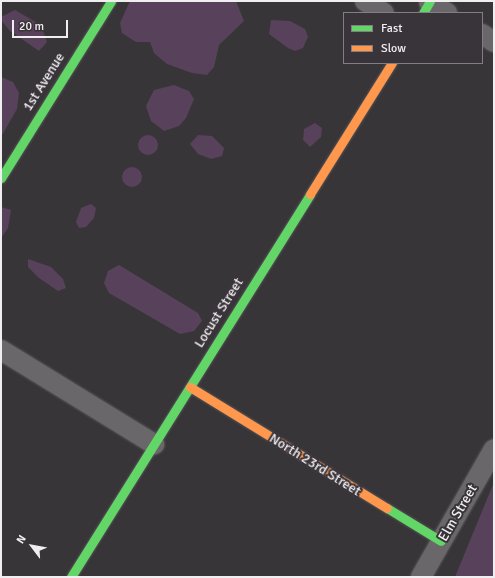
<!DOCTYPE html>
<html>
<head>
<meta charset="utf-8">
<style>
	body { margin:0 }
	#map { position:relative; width:495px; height:578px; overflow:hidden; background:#383539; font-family:Signika,sans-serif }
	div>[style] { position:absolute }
	.green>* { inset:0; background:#58415a }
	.round { border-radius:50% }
	.roads { filter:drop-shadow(0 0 1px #565457) drop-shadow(0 0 1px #565457) }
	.street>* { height:20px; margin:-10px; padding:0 10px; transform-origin:10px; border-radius:10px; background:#696769 }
	.fast>* { height:9px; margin:-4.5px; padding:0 4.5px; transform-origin:4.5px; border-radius:4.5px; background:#63d668 }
	.slow>* { height:9px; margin:-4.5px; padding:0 4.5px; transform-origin:4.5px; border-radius:4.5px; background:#ff974d }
	span { translate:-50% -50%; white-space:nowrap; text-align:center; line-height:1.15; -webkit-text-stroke:4px #39343a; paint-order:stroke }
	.street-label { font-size:14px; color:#f1eef1 }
	.frame { position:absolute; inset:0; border:2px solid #f1eef1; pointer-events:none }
	.legend { position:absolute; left:343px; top:12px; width:140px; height:52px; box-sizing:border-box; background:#39343a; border:1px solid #837e83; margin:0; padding:5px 7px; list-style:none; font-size:12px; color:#f1eef1 }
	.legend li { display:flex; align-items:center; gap:8px; height:20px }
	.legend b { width:20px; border:1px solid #837e83 }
	.north { position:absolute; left:12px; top:526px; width:40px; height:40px; -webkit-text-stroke:3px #39343a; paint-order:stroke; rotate:302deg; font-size:11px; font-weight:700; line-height:16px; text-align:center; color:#f1eef1 }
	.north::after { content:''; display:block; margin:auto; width:14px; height:18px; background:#f1eef1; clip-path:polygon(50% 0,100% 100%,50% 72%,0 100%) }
	.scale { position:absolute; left:12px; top:20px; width:56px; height:18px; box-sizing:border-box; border:2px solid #f1eef1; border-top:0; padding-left:5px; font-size:12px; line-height:14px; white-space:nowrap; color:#f1eef1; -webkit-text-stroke:3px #39343a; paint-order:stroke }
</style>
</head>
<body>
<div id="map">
	<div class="green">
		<i style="clip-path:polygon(130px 1px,236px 1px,244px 21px,219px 45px,214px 67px,207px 75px,192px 73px,167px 64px,154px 53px,150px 42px,136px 42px,122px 33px,120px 23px)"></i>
		<i style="clip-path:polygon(15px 10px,41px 25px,47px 42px,39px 51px,10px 31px,1px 20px,1px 17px)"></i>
		<i style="clip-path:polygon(271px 20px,290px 21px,305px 29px,308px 37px,303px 48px,295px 51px,288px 48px,269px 34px)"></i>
		<i style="clip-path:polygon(1px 77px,13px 82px,19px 93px,17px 109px,1px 137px)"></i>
		<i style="clip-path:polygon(174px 85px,189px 91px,194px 99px,186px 118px,179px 126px,164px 131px,151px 121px,146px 106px,154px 90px)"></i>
		<i style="clip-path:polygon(315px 123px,322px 128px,321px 137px,310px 147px,303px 140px,304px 129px)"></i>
		<i style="clip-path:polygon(198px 135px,212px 136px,224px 148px,222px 156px,211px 159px,198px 154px,190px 144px)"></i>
		<i class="round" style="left:138px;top:135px;width:20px;height:20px"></i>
		<i class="round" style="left:122px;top:167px;width:20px;height:20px"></i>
		<i style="clip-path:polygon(91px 204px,96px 208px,94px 218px,86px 227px,79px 228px,76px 222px,81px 208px)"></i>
		<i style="clip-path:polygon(1px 207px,11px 210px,8px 228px,1px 238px)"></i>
		<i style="clip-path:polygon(28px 259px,51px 267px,63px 279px,66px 288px,58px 291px,39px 278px,28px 267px)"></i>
		<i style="clip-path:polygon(119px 265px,198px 313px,202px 321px,194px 331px,180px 334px,109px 293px,104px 283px,108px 271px)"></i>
		<i style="clip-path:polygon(494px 482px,494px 577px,455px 577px)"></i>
	</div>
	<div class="roads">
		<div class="street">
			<i style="left:365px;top:1px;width:22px;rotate:32deg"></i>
			<i style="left:429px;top:2px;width:21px;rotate:31deg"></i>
			<i style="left:482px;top:34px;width:14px;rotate:34deg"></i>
			<i style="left:1px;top:350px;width:180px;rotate:31.6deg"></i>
			<i style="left:421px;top:577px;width:147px;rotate:-60.3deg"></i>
		</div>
		<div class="fast">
			<i style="left:423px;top:13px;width:14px;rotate:-60deg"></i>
			<i style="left:1px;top:178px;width:208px;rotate:-58.1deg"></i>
			<i style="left:387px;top:508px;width:63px;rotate:31.4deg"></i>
			<i style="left:71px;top:577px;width:451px;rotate:-58deg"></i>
		</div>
		<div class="slow">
			<i style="left:310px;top:194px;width:155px;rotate:-58deg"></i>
			<i style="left:190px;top:387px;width:231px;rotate:31.6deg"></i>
		</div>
	</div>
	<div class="street-label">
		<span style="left:44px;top:82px;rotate:-58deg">1st Avenue</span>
		<span style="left:219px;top:313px;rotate:-58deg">Locust Street</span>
		<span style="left:315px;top:465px;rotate:32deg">North 23rd Street</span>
		<span style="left:458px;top:513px;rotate:-60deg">Elm Street</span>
	</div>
	<div class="frame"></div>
	<ul class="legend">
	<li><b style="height:5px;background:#63d668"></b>Fast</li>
	<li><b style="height:5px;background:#ff974d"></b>Slow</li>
	</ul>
	<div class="north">N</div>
	<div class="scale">20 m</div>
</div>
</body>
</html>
